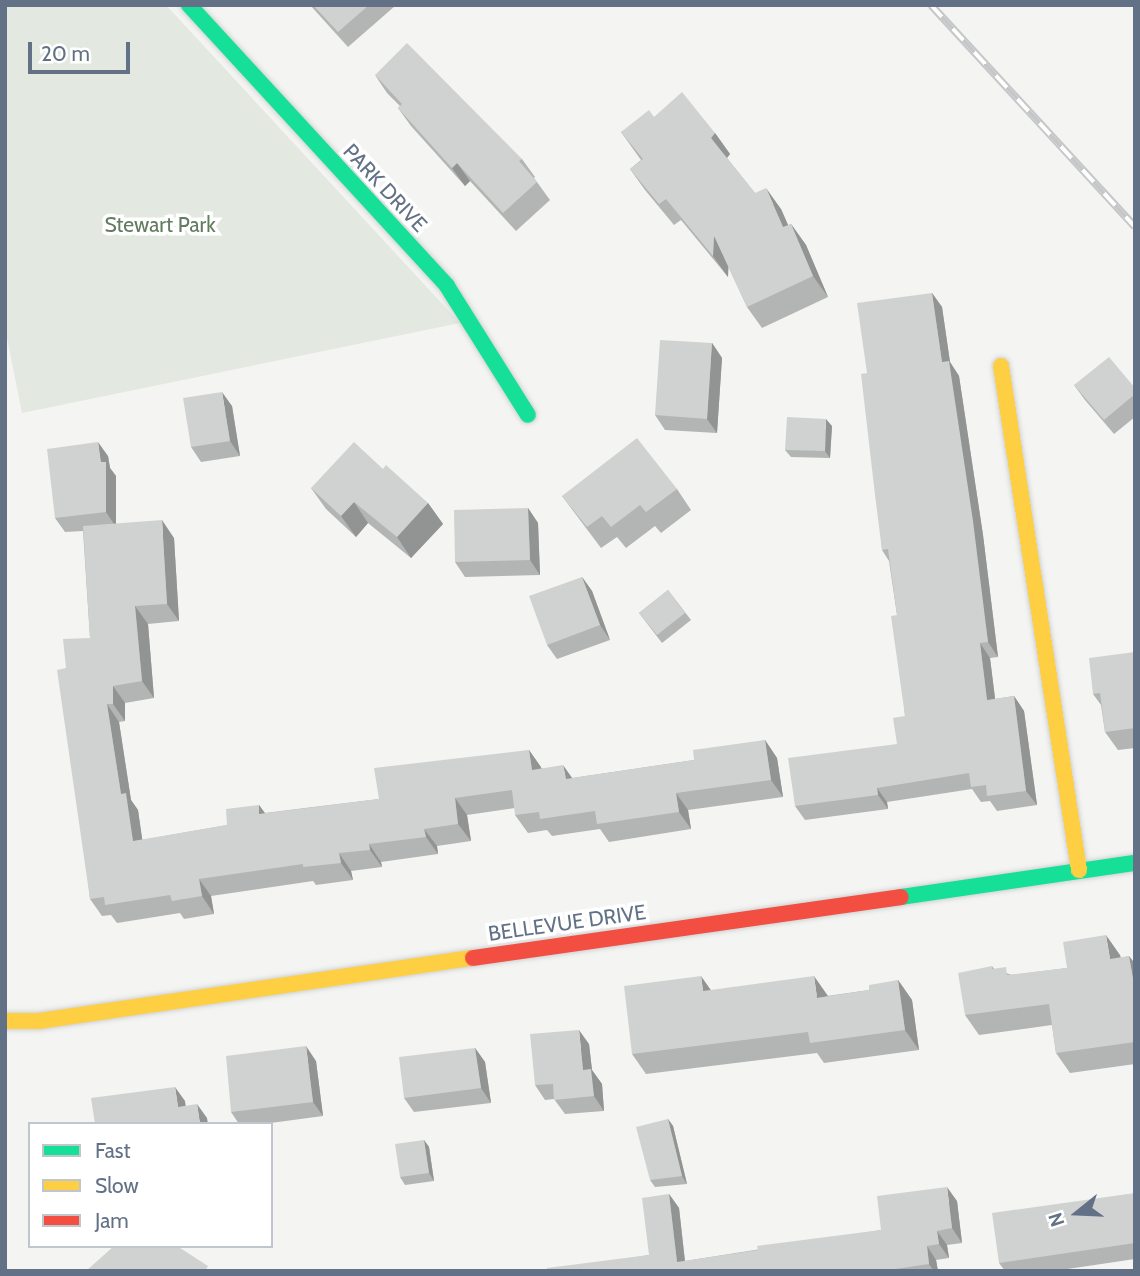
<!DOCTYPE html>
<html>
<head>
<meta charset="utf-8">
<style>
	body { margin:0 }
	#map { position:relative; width:1140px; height:1276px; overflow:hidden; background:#f4f5f2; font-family:Cabin,sans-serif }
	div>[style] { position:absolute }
	.green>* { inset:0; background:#e3e8e0 }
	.roads { filter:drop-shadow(0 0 2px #d0d2d3) drop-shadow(0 0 2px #d0d2d3) }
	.fast>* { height:16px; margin:-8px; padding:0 8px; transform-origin:8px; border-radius:8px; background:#16e098 }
	.slow>* { height:16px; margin:-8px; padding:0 8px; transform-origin:8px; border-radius:8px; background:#ffcf43 }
	.jam>* { height:16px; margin:-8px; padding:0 8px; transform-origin:8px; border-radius:8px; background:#f24e42 }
	.rail>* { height:8px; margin-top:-4px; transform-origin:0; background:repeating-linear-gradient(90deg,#fff 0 16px,#c6c7c8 0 32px); box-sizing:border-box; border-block:2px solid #c6c7c8 }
	.wall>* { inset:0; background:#b3b5b5 }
	.shaded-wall>* { inset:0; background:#929393 }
	.building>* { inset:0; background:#d0d2d2 }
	span { translate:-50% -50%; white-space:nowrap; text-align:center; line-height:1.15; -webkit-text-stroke:7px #fff; paint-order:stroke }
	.street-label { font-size:21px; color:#627185 }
	.park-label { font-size:21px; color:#637c61 }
	.frame { position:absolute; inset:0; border:7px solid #627185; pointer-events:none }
	.legend { position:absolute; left:28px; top:1122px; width:245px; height:126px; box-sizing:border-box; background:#fff; border:2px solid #c0c6ce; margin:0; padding:9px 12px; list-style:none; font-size:21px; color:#627185 }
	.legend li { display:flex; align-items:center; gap:14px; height:35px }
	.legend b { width:35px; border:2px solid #c0c6ce }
	.north { position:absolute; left:1042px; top:1178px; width:70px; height:70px; -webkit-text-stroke:5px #fff; paint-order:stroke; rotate:252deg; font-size:19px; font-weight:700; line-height:28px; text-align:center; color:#627185 }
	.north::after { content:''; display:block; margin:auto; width:24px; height:32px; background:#627185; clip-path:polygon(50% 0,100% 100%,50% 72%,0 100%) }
	.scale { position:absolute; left:28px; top:42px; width:102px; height:32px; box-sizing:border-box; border:4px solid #627185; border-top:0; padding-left:9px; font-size:21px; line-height:24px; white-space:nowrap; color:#627185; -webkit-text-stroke:5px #fff; paint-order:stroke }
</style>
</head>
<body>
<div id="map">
	<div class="green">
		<i style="clip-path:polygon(5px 5px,166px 5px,460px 323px,22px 413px,5px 328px)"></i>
	</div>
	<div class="roads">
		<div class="fast">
			<i style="left:189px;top:5px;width:381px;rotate:47.4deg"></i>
			<i style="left:447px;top:286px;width:152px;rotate:57.9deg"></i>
			<i style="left:901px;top:897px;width:236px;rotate:-8.3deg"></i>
		</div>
		<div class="slow">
			<i style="left:1001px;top:366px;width:510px;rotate:81.2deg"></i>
			<i style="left:5px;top:1021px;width:34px"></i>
			<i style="left:39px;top:1021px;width:439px;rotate:-8.3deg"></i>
		</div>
		<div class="jam">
			<i style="left:473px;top:958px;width:432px;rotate:-8.1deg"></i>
		</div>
	</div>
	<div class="rail">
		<i style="left:931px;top:5px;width:301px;rotate:47.4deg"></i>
	</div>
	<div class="wall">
		<i style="clip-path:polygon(310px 5px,395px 5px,395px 6px,348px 47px)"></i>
		<i style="clip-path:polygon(375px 75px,522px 159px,535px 177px,534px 178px,550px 200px,516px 231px,470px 181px,465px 186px,411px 126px,398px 108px,400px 106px,387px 93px)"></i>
		<i style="clip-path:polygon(654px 117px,715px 133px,730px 154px,727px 158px,755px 193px,781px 209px,788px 225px,791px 224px,806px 245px,828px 297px,762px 328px,747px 307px,728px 266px,728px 277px,681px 220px,674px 225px,645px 190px,630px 169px,641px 160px,621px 132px)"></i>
		<i style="clip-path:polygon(932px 293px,942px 307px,950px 362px,959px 376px,983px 535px,998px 657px,990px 658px,995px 699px,1014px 696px,1024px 711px,1037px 805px,997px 811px,990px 801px,981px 802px,972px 789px,887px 802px,888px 809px,805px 820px,795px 806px,897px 744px,905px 716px,897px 615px,889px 561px,882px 550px,867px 373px)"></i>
		<i style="clip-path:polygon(712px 343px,722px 358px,717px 433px,665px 430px,655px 415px)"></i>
		<i style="clip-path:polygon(1074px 385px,1135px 388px,1135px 417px,1114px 434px,1085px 400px)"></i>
		<i style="clip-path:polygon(232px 406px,240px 456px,201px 462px,191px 447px)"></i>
		<i style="clip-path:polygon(832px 426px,830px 458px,791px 457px,785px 450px)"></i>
		<i style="clip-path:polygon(108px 456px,110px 468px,116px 476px,116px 524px,174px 538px,179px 621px,148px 624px,154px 698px,125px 703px,125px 721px,119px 722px,131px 800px,138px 810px,142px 840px,227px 825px,259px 805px,265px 813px,379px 799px,529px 750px,541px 768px,572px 778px,694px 760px,765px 740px,777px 758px,783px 797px,688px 810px,691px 829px,609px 842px,600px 829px,552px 836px,547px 830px,528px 833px,515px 815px,515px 808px,467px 815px,471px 841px,437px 846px,438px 854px,381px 862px,382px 867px,351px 871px,353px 880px,316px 885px,313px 881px,211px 896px,214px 914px,184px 919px,180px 913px,117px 923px,111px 915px,102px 916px,90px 899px,66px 668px,90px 638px,83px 531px,65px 532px,55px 518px)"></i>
		<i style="clip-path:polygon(383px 469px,428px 503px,443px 524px,411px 558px,368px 523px,356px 537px,326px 509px,311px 488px)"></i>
		<i style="clip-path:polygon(677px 489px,691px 510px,661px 533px,655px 526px,626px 548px,617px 537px,601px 548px,562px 496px)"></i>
		<i style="clip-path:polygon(528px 508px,538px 523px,540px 575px,465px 577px,455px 562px)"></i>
		<i style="clip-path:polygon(582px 577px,592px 591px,610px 640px,557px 659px,547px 645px)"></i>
		<i style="clip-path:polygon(668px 590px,691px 620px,662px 643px,639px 613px)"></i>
		<i style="clip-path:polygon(1135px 652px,1135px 748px,1118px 750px,1105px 732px,1101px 705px,1093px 694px)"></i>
		<i style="clip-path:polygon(1120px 955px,1121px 958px,1129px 956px,1135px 964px,1135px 1064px,1070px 1073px,1056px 1053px,1052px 1025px,979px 1035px,965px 1015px,992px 966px,994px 969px,1012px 975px,1067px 968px)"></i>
		<i style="clip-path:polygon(898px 980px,912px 1000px,919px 1050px,824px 1063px,817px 1053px,646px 1074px,632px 1054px,711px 990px,827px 996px,869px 990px)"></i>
		<i style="clip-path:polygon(589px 1044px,592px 1070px,602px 1084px,604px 1111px,565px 1114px,554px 1099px,545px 1100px,535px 1085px)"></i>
		<i style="clip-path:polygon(475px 1048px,485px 1062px,491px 1103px,414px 1112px,404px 1098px)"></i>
		<i style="clip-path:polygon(316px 1061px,323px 1116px,263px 1124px,239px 1124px,231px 1112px)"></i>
		<i style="clip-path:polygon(668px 1119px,673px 1126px,687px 1184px,655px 1187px,650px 1180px)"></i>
		<i style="clip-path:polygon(424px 1140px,429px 1147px,434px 1181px,405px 1185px,400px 1177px)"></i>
		<i style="clip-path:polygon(1135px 1193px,1135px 1259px,1054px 1271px,1005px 1271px,999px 1263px)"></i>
		<i style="clip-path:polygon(669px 1194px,679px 1208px,685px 1261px,881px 1230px,957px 1201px,962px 1243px,947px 1245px,949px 1258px,936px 1260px,938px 1271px,547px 1271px,649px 1255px)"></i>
	</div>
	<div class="shaded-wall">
		<i style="clip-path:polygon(715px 133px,730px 154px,726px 159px,711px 138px)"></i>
		<i style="clip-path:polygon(457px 163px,470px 181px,465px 186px,452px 168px)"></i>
		<i style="clip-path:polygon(766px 188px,781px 209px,798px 248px,783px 227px)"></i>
		<i style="clip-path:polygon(791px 224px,806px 245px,828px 297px,813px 276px)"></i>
		<i style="clip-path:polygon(714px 236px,729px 257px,728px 277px,713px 256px)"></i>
		<i style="clip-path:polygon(932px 293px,942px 307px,950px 362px,959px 376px,983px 535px,998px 657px,988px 642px,942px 362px)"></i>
		<i style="clip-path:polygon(712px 343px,722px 358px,717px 433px,707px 419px)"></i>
		<i style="clip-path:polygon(222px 392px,232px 406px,240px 456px,230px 441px)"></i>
		<i style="clip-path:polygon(826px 419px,832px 426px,830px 458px,825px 451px)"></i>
		<i style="clip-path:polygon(98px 442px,108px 456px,110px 468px,116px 476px,116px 527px,106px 512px)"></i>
		<i style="clip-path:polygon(354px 502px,368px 523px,356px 537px,341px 516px)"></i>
		<i style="clip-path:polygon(428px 503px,443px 524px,411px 558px,397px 537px)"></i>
		<i style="clip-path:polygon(528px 508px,538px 523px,540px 575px,530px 560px)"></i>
		<i style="clip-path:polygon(162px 520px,174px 538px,179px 621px,167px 604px)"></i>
		<i style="clip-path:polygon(582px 577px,592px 591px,610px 640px,600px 625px)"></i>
		<i style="clip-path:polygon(135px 606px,148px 624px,154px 698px,142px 681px)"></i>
		<i style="clip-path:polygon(980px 643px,990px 658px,997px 714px,987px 700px)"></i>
		<i style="clip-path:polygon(113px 686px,125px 703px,125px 721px,113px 704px)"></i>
		<i style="clip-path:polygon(1014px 696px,1024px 711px,1037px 805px,1026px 791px)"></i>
		<i style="clip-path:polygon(107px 704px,119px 722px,131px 800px,138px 810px,145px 858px,133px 841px,121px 794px)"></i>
		<i style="clip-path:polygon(765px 740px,777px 758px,783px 797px,771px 780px)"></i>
		<i style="clip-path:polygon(529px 750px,541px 767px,544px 787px,532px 770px)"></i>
		<i style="clip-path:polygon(563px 765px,575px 782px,566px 779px)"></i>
		<i style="clip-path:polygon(877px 788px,887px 802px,888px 809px,878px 795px)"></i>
		<i style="clip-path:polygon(676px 793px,688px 810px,691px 829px,679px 812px)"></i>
		<i style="clip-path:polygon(455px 798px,467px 815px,471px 841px,458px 824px)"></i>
		<i style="clip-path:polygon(259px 805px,271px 822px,259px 814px)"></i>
		<i style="clip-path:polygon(424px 829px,437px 846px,438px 854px,426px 837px)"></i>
		<i style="clip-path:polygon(369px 844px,381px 862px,382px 867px,370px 850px)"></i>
		<i style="clip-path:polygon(339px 853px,351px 871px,353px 880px,341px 863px)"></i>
		<i style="clip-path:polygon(199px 879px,211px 896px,214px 914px,202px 896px)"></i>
		<i style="clip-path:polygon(1106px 935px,1120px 955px,1124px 979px,1110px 959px)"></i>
		<i style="clip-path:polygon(1129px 956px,1135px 964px,1135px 990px)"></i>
		<i style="clip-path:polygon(701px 976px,715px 996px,703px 991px)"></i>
		<i style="clip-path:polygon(814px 976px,828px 996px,817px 998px)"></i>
		<i style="clip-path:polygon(898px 980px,912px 1000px,919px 1050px,905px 1030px)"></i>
		<i style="clip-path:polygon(579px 1030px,589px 1044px,592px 1070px,602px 1084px,604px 1111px,594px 1096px,583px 1070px)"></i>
		<i style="clip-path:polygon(306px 1046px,316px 1061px,323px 1116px,313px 1102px)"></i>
		<i style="clip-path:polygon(475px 1048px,485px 1062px,491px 1103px,481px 1088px)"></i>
		<i style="clip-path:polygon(175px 1087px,185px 1101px,188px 1121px,178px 1107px)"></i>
		<i style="clip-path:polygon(197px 1104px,207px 1118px,208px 1124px,200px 1124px)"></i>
		<i style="clip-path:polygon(668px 1119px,673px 1126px,687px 1184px,682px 1176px)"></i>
		<i style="clip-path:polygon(424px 1140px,429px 1147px,434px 1181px,429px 1173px)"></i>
		<i style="clip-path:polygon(947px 1187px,957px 1201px,962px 1243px,952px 1228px)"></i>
		<i style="clip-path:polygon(669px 1194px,679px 1208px,686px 1271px,677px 1262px)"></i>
		<i style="clip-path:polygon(937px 1231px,947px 1245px,949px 1258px,939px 1244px)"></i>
		<i style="clip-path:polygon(927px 1246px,936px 1260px,938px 1271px,934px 1271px,929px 1264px)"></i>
	</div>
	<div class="building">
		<i style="clip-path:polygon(313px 5px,369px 5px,338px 32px)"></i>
		<i style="clip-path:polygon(407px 43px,522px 159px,519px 161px,537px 182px,503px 213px,457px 163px,452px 168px,398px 108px,402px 104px,375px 75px)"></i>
		<i style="clip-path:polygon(682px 92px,715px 133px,711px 138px,755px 193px,766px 188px,783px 227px,791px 224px,813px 276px,747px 307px,714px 236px,713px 256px,666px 199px,659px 204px,630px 169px,643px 159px,621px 132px,649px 110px,654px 117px)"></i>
		<i style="clip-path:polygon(932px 293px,942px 362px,949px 361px,973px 521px,988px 642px,980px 643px,987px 700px,1014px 696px,1026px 791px,987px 796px,986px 785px,971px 787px,969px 773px,877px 788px,878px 795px,795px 806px,788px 758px,897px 744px,893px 718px,905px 716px,891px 616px,897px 615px,888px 549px,882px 550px,875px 495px,861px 374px,867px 373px,857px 303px)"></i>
		<i style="clip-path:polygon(660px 340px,712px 343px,707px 419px,655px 415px)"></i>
		<i style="clip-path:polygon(1109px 357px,1135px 388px,1135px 394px,1104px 420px,1074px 385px)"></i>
		<i style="clip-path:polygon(222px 392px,230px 441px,191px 447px,183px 398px)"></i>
		<i style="clip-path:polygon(787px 417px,826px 419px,825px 451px,785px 450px)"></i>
		<i style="clip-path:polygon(637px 438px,677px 489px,646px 512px,640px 505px,611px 527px,602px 516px,587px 527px,562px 496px)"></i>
		<i style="clip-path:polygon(98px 442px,101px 462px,106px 462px,106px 512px,55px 518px,47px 449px)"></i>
		<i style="clip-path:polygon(354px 442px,383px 469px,386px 465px,428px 503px,397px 537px,354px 502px,341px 516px,311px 488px)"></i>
		<i style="clip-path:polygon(528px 508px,530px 560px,455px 562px,454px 510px)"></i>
		<i style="clip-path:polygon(162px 520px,167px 604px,135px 606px,142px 681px,113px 686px,113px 704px,107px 704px,121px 794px,126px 793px,133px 841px,227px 825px,226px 809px,259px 805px,259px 814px,379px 799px,374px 768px,529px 750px,532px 770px,563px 765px,566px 779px,694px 760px,693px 750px,765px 740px,771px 780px,676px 793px,679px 812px,597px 824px,595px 811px,540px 819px,539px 812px,515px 815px,512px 790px,455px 798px,458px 824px,424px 829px,426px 837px,369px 844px,370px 850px,339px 853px,341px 863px,303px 867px,303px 864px,199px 879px,202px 896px,172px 901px,170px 895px,105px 905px,104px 897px,90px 899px,57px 670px,66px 668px,63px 639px,90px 638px,83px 526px)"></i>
		<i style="clip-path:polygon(582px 577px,600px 625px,547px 645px,529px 596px)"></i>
		<i style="clip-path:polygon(668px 590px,685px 613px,657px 635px,639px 613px)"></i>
		<i style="clip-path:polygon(1135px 652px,1135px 728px,1105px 732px,1100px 693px,1093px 694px,1089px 658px)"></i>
		<i style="clip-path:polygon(1106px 935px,1110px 959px,1129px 956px,1135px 990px,1135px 1042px,1056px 1053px,1049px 1004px,965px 1015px,958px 973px,992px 966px,992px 969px,1006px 967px,1007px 975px,1067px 968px,1063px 942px)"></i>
		<i style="clip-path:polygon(701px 976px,703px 991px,814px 976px,817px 998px,869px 990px,869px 985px,898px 980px,905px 1030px,810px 1043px,808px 1032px,632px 1054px,624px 986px)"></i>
		<i style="clip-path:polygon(579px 1030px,583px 1070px,591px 1069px,594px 1096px,554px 1100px,553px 1084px,535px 1085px,530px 1034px)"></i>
		<i style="clip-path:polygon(306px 1046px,313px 1102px,231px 1112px,226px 1056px)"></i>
		<i style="clip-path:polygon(475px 1048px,481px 1088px,404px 1098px,399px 1057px)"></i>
		<i style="clip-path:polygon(175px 1087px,178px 1107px,197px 1104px,200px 1124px,95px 1124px,91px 1098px)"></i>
		<i style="clip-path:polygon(668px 1119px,682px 1176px,650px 1180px,636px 1127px)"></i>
		<i style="clip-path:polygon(424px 1140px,429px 1173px,400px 1177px,395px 1144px)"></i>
		<i style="clip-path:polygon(947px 1187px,952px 1228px,937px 1231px,939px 1244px,927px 1246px,929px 1264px,882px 1271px,547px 1271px,547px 1268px,649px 1255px,642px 1198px,669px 1194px,677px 1262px,758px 1250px,757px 1246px,881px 1230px,877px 1196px)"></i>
		<i style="clip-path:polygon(1135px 1193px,1135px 1243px,999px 1263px,992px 1213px)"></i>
		<i style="clip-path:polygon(114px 1246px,177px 1246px,208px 1266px,205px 1271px,86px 1271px)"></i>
	</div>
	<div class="street-label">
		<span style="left:385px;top:188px;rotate:47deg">PARK DRIVE</span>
		<span style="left:567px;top:923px;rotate:-8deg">BELLEVUE DRIVE</span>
	</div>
	<div class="park-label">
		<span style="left:160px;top:225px">Stewart Park</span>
	</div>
	<div class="frame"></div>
	<ul class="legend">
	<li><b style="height:9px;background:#16e098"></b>Fast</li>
	<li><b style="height:9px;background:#ffcf43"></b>Slow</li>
	<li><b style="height:9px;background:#f24e42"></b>Jam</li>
	</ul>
	<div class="north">N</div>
	<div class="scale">20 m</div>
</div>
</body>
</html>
